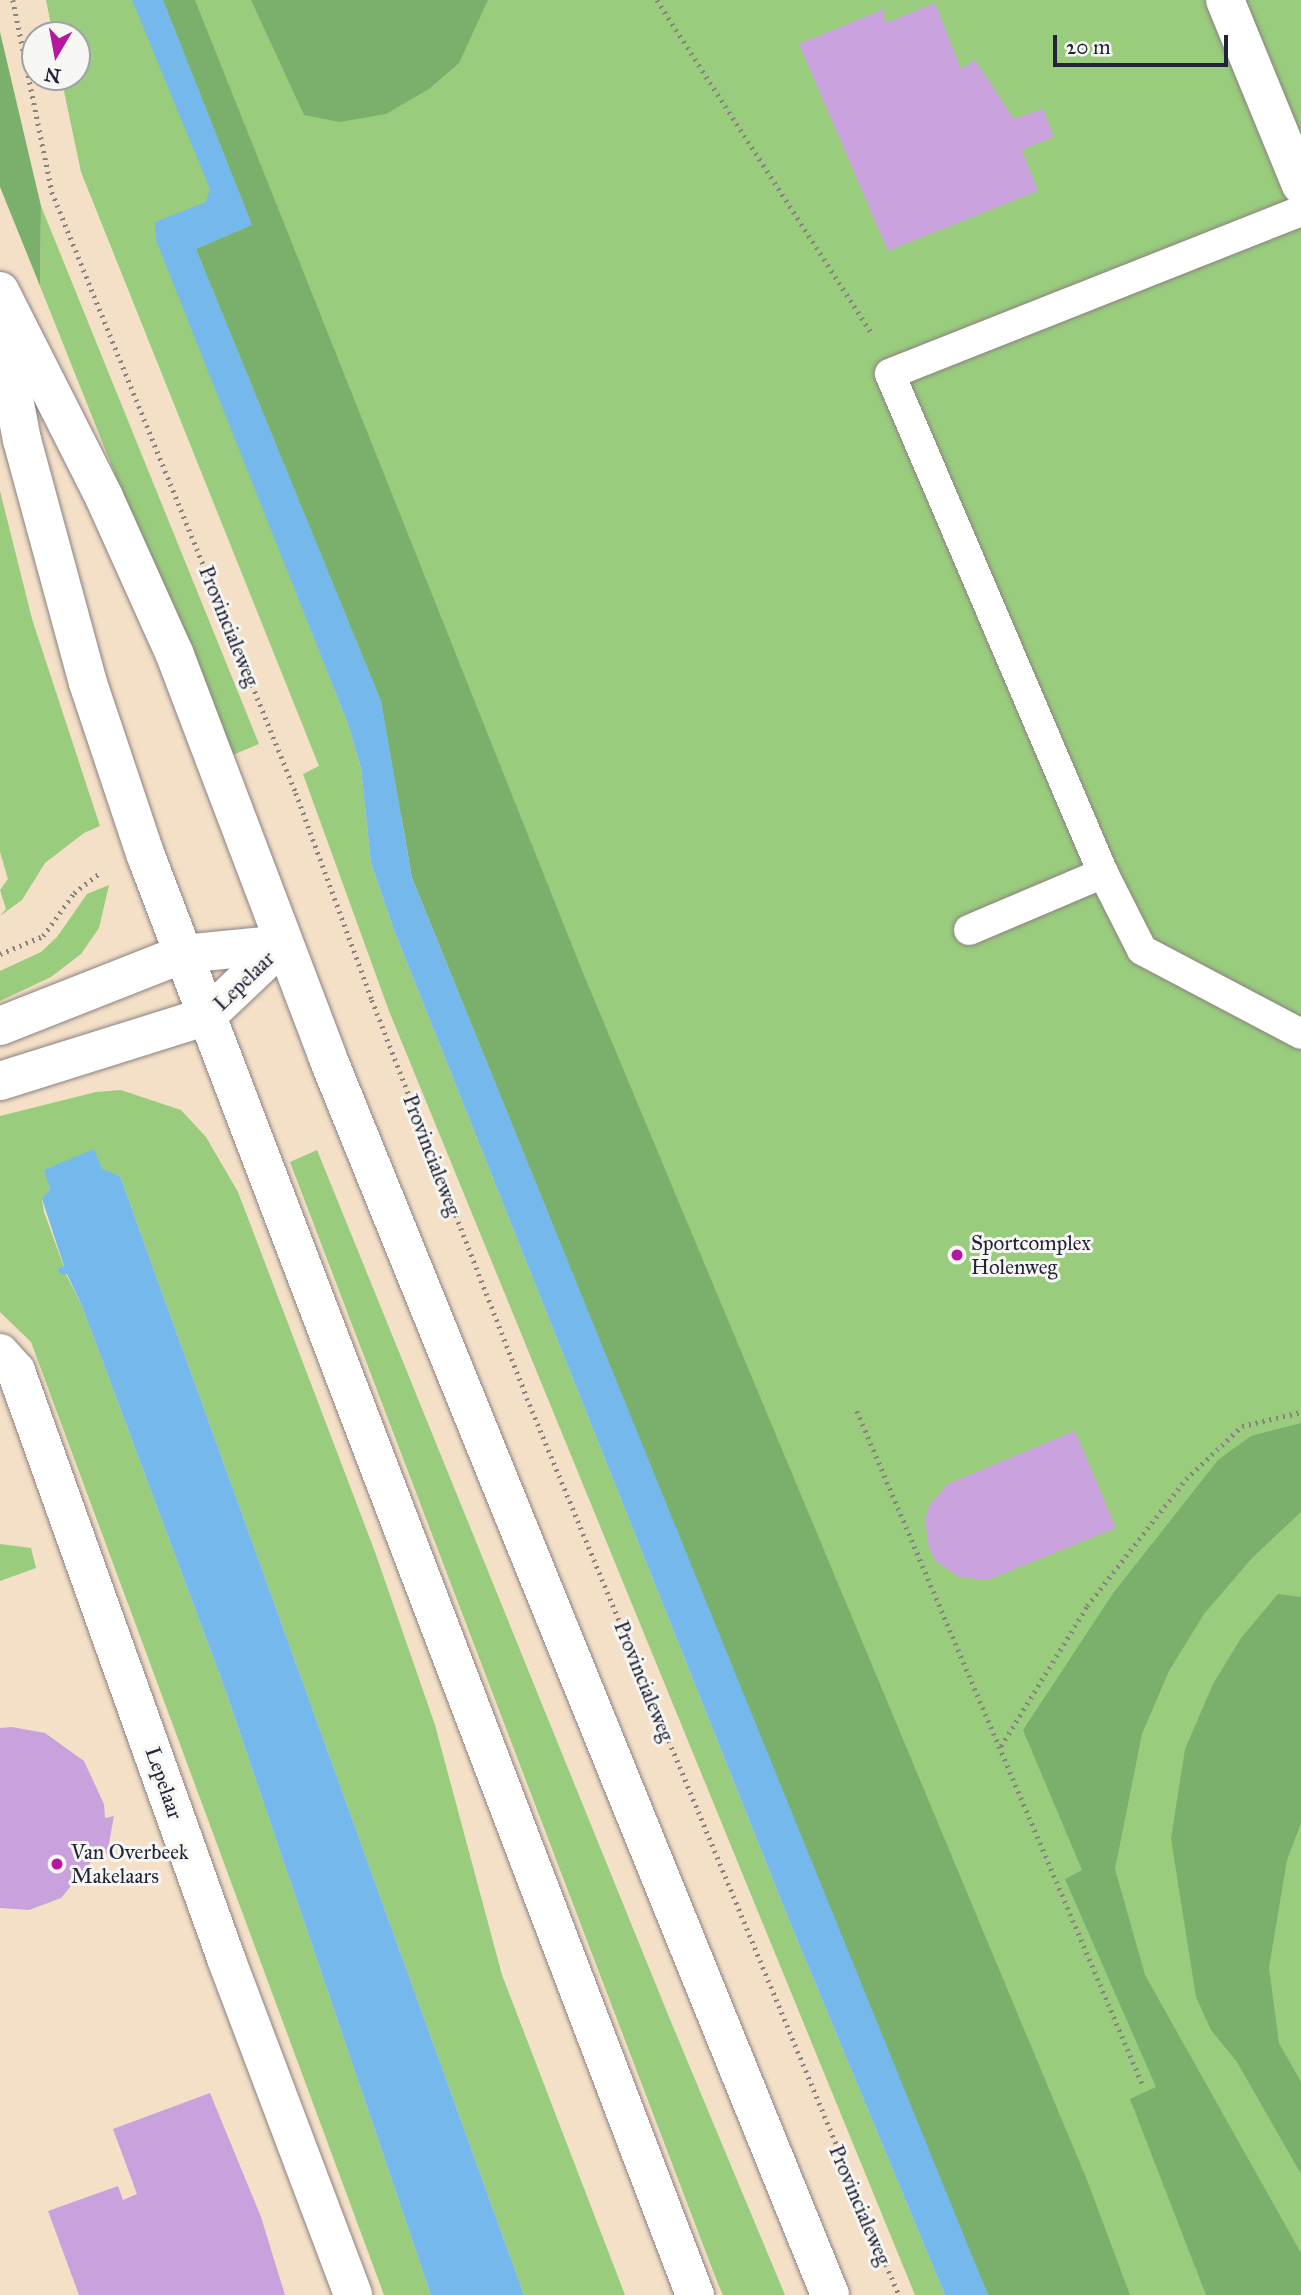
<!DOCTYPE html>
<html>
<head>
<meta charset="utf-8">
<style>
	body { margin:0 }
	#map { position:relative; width:1301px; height:2295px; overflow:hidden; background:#f4e0c7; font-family:"IM FELL Great Primer",serif }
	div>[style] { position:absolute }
	.green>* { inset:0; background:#99cc7d }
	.forest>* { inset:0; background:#7ab06c }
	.water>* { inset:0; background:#75b8eb }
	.building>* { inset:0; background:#c9a1dc }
	.path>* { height:4.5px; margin-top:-2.25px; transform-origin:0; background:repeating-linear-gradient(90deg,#8b8181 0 2px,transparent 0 7px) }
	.roads { filter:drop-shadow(0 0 2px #8b8181) drop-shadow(0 0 2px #8b8181) }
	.lane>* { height:30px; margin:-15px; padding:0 15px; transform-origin:15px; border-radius:15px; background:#fff }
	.street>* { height:38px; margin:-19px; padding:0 19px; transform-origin:19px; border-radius:19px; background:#fff }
	.secondary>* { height:38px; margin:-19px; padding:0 19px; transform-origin:19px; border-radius:19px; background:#fff }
	.dots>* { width:19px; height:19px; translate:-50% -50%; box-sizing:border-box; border:4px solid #f6f6f2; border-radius:50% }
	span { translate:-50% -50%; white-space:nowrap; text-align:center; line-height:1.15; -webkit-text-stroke:6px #f6f6f2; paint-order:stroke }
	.street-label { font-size:21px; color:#22223b }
	.poi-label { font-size:21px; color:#22223b }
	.left { translate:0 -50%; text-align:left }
	.north { position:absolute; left:21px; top:21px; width:70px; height:70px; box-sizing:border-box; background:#f6f6f2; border:2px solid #a1a1a9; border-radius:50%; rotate:190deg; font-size:19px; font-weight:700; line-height:28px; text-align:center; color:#22223b }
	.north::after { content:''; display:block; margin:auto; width:24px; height:32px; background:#b5179e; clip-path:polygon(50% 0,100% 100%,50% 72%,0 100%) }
	.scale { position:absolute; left:1053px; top:35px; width:175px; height:32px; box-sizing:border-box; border:4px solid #22223b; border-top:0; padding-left:9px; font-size:21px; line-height:24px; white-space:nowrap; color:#22223b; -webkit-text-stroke:5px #f6f6f2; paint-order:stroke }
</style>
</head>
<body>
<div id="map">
	<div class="green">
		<i style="clip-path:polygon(46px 0,1301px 0,1301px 2295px,1027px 2295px,154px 231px,348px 724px,361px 768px,371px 863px,394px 930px,787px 1915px,945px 2295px,915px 2295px,389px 1011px,303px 774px,319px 766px,81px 172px,61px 77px,77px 77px,77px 35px,53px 35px)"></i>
		<i style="clip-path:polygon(41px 206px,259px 744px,228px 757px,40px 286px)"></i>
		<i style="clip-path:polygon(0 491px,32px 619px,100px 826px,84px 833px,45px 863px,22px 900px,0 916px,6px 909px,0 890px,8px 879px,0 852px)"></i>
		<i style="clip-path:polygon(109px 885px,99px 928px,81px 954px,51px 977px,0 1001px,0 971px,41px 952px,57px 937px,87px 894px)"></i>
		<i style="clip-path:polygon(121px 1090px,181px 1110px,206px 1137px,238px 1192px,375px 1552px,435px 1725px,502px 1975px,625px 2295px,524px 2295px,120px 1176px,102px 1170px,94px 1150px,45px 1170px,50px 1189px,42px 1200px,44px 1212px,64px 1267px,58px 1268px,66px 1274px,82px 1306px,225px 1689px,431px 2295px,384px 2295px,31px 1342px,0 1312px,0 1116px,96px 1092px)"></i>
		<i style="clip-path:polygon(317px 1150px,669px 2017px,785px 2295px,723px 2295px,718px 2284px,290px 1162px)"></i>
		<i style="clip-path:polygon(0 1544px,31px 1548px,36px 1568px,0 1581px)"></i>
	</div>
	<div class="forest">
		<i style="clip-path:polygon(163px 0,195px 0,581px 968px,1087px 2180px,1130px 2295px,988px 2295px,961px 2232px,412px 878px,381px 701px,196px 249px,252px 225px)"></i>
		<i style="clip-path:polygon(251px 0,488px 0,459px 63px,429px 89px,386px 114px,340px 122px,304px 115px)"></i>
		<i style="clip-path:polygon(0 32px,41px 206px,40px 286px,0 187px)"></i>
		<i style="clip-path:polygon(1301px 1423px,1301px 1512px,1252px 1558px,1204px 1614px,1169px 1671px,1142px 1734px,1115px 1869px,1145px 1975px,1301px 2253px,1301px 2295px,1206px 2295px,1130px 2099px,1156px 2087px,1065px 1879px,1082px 1870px,1023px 1730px,1114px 1592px,1218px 1460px,1251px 1436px)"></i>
		<i style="clip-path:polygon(1278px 1594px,1301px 1597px,1301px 1823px,1287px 1860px,1269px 1968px,1279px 2043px,1301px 2082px,1301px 2174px,1237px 2062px,1211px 2030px,1196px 1997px,1171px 1839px,1185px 1749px,1213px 1684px,1241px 1638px)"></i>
	</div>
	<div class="water">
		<i style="clip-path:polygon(132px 0,163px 0,252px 225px,196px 249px,381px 701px,412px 878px,988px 2295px,945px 2295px,787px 1915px,394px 930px,371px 863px,361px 768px,348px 724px,156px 240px,155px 222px,206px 202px,210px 189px)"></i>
		<i style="clip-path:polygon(94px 1149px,102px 1169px,120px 1176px,524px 2295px,431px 2295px,225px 1689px,82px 1306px,67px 1274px,61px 1275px,58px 1268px,64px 1266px,42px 1199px,50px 1189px,44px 1170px)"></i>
	</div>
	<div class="building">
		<i style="clip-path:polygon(935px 3px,961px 69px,975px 60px,1014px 119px,1043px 109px,1054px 137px,1022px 150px,1038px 191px,888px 251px,799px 44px,887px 8px,883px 14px,886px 23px)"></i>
		<i style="clip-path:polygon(1075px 1431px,1116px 1528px,988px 1580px,959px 1577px,936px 1561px,929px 1548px,925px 1520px,929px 1506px,948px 1484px)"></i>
		<i style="clip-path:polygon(12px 1727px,45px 1733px,84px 1761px,104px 1804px,105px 1818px,114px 1816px,107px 1854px,100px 1851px,61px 1898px,29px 1910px,0 1908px,0 1728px)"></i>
		<i style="clip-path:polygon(210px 2093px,261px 2217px,285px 2295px,79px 2295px,48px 2211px,118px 2186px,123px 2200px,137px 2194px,113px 2129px)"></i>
	</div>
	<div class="path">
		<i style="left:13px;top:0;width:196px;rotate:78.5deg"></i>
		<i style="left:52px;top:192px;width:649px;rotate:67.9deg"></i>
		<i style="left:296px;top:793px;width:221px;rotate:69.8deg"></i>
		<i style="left:372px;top:1000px;width:427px;rotate:68.7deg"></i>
		<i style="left:527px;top:1398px;width:971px;rotate:67.48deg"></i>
		<i style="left:657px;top:0;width:395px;rotate:57.2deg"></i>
		<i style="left:0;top:954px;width:47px;rotate:-22.7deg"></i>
		<i style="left:43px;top:936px;width:53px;rotate:-54.2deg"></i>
		<i style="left:74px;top:893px;width:31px;rotate:-38deg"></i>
		<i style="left:857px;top:1411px;width:730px;rotate:67.02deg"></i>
		<i style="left:1001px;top:1746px;width:164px;rotate:-58.4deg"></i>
		<i style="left:1087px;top:1606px;width:161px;rotate:-52.1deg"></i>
		<i style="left:1186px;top:1479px;width:77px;rotate:-43.4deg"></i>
		<i style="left:1242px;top:1426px;width:61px;rotate:-13.3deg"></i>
	</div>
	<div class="roads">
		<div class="lane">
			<i style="left:1301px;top:211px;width:442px;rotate:158.4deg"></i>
			<i style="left:890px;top:374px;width:543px;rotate:66.88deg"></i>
			<i style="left:1103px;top:873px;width:86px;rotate:63.1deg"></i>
			<i style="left:1142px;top:950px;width:180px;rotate:27.8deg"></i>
			<i style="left:969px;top:930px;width:146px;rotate:-23deg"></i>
		</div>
		<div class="street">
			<i style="left:1225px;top:0;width:200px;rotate:67.7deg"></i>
			<i style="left:0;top:1026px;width:197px;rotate:-21.5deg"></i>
			<i style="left:183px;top:954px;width:100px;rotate:-5.7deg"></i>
			<i style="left:0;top:1081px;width:217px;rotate:-17.4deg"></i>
			<i style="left:207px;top:1016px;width:105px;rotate:-43.5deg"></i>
			<i style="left:0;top:1353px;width:24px;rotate:48deg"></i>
			<i style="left:16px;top:1371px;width:627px;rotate:70.32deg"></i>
			<i style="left:227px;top:1961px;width:357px;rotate:69.3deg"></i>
		</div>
		<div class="secondary">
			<i style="left:0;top:291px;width:231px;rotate:63.2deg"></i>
			<i style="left:104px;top:497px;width:173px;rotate:65.8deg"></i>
			<i style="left:175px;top:655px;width:429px;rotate:69.2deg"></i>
			<i style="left:327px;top:1056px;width:1337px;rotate:67.9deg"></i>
			<i style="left:0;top:324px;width:118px;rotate:79.3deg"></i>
			<i style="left:22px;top:440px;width:252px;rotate:74.8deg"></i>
			<i style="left:88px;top:683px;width:182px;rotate:71.5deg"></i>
			<i style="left:146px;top:856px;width:1540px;rotate:69.12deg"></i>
		</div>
	</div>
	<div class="dots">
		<i style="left:957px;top:1255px;background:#b5179e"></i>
		<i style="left:57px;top:1864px;background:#b5179e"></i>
	</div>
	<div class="street-label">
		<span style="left:229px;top:626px;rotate:68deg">Provincialeweg</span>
		<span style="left:244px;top:981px;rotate:-44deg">Lepelaar</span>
		<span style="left:432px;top:1155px;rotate:69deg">Provincialeweg</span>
		<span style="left:644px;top:1681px;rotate:68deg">Provincialeweg</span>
		<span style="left:164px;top:1783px;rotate:71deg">Lepelaar</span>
		<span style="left:860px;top:2205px;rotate:67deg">Provincialeweg</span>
	</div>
	<div class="poi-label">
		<span class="left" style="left:971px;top:1255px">Sportcomplex<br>Holenweg</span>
		<span class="left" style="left:71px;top:1864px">Van Overbeek<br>Makelaars</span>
	</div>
	<div class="north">N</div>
	<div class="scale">20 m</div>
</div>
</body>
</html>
